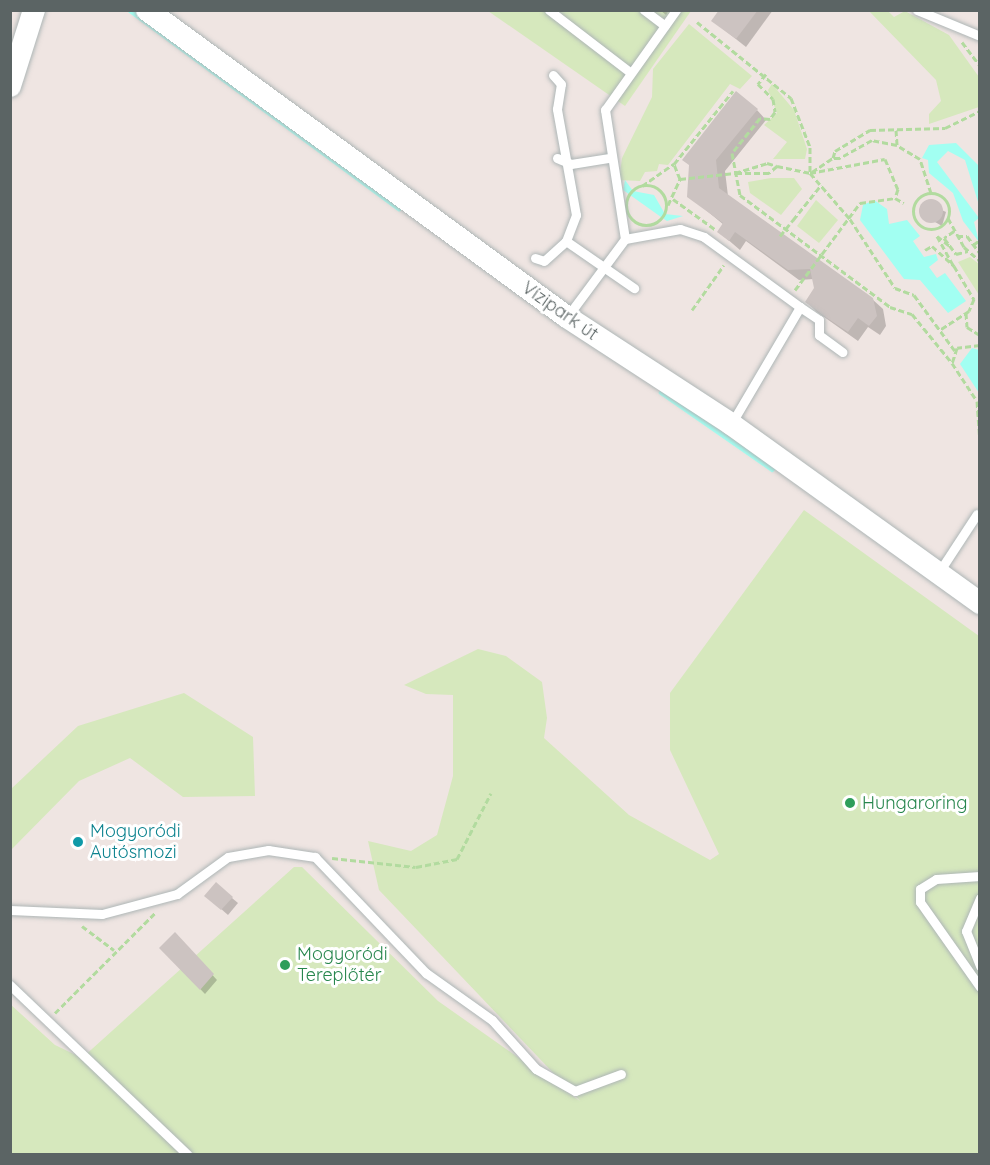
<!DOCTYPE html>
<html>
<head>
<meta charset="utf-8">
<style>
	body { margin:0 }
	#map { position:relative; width:990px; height:1165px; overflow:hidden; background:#efe5e2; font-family:Quicksand,sans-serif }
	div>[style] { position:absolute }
	.green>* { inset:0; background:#d6e8bd }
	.water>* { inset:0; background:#a2fff2 }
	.shadow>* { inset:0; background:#0003 }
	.stream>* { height:4.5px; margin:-2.25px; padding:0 2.25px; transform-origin:2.25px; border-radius:2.25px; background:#a2fff2 }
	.building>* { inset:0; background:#ccc3c1 }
	.round { border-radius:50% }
	.path>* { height:3px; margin-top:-1.5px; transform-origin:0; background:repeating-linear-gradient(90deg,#b2db9f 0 6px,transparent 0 9px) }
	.path>.ring { margin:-1.5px; padding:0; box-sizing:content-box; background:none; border:3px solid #b2db9f; border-radius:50% }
	.roads { filter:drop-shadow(0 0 2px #aeb6b6) drop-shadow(0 0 2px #aeb6b6) }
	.service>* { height:9px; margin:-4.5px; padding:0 4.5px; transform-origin:4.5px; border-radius:4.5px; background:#fff }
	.tertiary>* { height:22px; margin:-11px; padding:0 11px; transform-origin:11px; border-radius:11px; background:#fff }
	.path-bridge>* { height:3px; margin-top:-1.5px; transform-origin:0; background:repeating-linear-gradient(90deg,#b2db9f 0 6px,transparent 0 9px) }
	.dots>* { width:16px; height:16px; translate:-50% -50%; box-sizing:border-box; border:3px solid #fff; border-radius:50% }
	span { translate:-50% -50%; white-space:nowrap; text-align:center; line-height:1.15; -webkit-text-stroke:6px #fff; paint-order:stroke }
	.street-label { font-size:18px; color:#5b6464 }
	.leisure-label { font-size:18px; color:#27864d }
	.left { translate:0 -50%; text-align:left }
	.culture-label { font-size:18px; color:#0d838f }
	.frame { position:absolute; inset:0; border:12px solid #5b6464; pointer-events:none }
</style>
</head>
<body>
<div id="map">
	<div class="green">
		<i style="clip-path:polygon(488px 11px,691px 11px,625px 106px)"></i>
		<i style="clip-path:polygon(869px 11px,888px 11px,894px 17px,905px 11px,949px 35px,979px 77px,979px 107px,929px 124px,929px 114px,941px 101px,936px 80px)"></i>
		<i style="clip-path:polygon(689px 24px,752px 76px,740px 89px,730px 84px,668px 165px,659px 164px,657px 171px,645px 172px,640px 181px,619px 180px,622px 158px,652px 97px,653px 69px)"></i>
		<i style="clip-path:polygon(772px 84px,794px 110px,807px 149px,805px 159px,773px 159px,787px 142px,764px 125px,777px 113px,768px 90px)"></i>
		<i style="clip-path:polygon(771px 178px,794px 178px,802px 189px,781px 215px,750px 193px,748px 182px)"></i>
		<i style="clip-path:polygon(816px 200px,838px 220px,819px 243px,797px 226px)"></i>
		<i style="clip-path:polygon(970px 257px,979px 264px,979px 295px,958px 262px)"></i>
		<i style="clip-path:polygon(804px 510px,979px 636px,979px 1154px,11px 1154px,10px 1004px,55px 1045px,82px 1058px,294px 867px,302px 867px,438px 1001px,580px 1101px,379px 890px,368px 841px,411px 851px,437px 835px,453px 776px,453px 695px,426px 694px,404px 685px,478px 649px,506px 656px,542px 682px,547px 718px,544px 738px,629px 815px,710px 860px,719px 854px,670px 750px,670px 693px)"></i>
		<i style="clip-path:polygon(184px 693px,253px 737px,255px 796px,183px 797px,130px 758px,79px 781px,11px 850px,11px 789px,78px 726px)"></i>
	</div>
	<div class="water">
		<i style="clip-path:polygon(956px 143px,979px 166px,979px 205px,965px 160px,948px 151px,937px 162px,979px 218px,974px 222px,979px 242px,963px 221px,953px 193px,929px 173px,928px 160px,922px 158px,929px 145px)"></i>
		<i style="clip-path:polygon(625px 180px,633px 191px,654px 195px,665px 214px,683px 216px,667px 221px,661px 217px,623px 190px)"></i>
		<i style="clip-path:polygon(874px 200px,887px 209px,889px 224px,907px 220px,920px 236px,913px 241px,924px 257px,936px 254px,938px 260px,929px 267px,937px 278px,945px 273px,966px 301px,948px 313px,920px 280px,904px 279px,860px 220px,863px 205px)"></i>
		<i style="clip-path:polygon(972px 348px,979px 350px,979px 393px,960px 364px)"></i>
	</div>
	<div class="shadow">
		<i style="clip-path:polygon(660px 10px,669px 10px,666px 15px)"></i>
		<i style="clip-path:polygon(721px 10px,773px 10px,746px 47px,713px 21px)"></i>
		<i style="clip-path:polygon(757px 110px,766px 120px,725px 171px,728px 196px,872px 299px,883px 309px,886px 326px,880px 335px,868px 327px,858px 341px,817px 312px,807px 302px,816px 288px,814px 279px,799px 280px,746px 241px,740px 250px,719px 232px,724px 225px,689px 196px,690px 166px)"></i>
		<i style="clip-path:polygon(925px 202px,946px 212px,942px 226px,921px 214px)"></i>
		<i style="clip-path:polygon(232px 898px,238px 903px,228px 915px,212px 901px)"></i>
		<i style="clip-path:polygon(175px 934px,217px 980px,205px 994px,161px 948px)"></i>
	</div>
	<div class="stream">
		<i style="left:130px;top:10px;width:334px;rotate:36.4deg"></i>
		<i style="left:661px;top:392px;width:135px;rotate:34.7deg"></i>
	</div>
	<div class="building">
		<i style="clip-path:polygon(719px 10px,758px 10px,736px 39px,711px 21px)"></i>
		<i style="clip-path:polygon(736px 91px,758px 109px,716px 160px,719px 188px,873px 298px,877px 316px,869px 326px,858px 318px,848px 332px,824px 316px,805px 302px,814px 288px,810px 269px,788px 270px,735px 232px,729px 241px,717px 232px,723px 223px,687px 197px,689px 165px,682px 160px)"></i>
		<i class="round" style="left:919px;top:199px;width:24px;height:24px"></i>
		<i style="clip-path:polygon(216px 882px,233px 897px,221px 910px,204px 896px)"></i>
		<i style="clip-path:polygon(175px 932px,214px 974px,200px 990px,159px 948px)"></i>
	</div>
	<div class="path">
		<i style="left:697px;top:22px;width:121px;rotate:39deg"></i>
		<i style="left:791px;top:98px;width:53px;rotate:68.8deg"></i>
		<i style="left:810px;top:147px;width:26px;rotate:90deg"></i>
		<i style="left:962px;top:42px;width:30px;rotate:53deg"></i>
		<i style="left:766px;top:74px;width:13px;rotate:129deg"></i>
		<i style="left:758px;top:84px;width:21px;rotate:45deg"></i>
		<i style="left:773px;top:99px;width:13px;rotate:81deg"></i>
		<i style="left:775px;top:112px;width:9px;rotate:126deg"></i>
		<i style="left:770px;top:119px;width:10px;rotate:-174deg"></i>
		<i style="left:760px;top:118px;width:45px;rotate:128.7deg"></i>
		<i style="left:732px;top:153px;width:43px;rotate:79.2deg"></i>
		<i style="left:740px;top:195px;width:187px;rotate:36.7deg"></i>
		<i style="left:890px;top:307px;width:23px;rotate:18deg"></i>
		<i style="left:912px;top:314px;width:63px;rotate:50.8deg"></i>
		<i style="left:896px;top:130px;width:15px;rotate:86deg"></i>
		<i style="left:767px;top:163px;width:10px;rotate:17deg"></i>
		<i style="left:777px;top:166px;width:11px;rotate:139deg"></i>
		<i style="left:769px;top:173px;width:34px;rotate:180deg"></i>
		<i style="left:735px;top:173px;width:34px;rotate:-17deg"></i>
		<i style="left:777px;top:166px;width:34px;rotate:12deg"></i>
		<i style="left:810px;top:173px;width:61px;rotate:49deg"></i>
		<i style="left:850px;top:219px;width:82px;rotate:56.9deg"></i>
		<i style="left:895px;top:288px;width:20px;rotate:20deg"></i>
		<i style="left:914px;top:295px;width:69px;rotate:53.8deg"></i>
		<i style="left:812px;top:172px;width:25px;rotate:-34deg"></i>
		<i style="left:810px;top:173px;width:76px;rotate:-10.6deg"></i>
		<i style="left:885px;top:159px;width:33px;rotate:67deg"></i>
		<i style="left:898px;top:189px;width:9px;rotate:108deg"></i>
		<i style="left:680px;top:179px;width:55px;rotate:-6.2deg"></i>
		<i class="ring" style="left:626px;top:185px;width:37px;height:37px"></i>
		<i style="left:642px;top:186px;width:39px;rotate:-35deg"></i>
		<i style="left:674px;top:164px;width:94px;rotate:-51.1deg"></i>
		<i style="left:931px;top:193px;width:36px;rotate:-108deg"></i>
		<i style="left:920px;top:159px;width:27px;rotate:-149deg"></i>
		<i style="left:897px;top:145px;width:25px;rotate:-169deg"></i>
		<i style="left:872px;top:140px;width:37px;rotate:151deg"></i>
		<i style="left:840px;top:158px;width:7px;rotate:180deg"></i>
		<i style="left:833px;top:158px;width:7px;rotate:-74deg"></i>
		<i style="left:835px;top:151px;width:41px;rotate:-31deg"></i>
		<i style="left:870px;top:130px;width:75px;rotate:-1.5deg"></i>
		<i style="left:945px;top:128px;width:39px;rotate:-26deg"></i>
		<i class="ring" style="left:913px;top:193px;width:33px;height:33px"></i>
		<i style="left:673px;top:199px;width:53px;rotate:35.8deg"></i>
		<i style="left:668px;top:205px;width:29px;rotate:-65deg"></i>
		<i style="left:680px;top:179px;width:16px;rotate:-112deg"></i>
		<i style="left:948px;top:218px;width:33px;rotate:61deg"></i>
		<i style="left:964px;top:247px;width:21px;rotate:41deg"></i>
		<i style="left:793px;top:220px;width:45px;rotate:-51.3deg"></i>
		<i style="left:954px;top:231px;width:12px;rotate:145deg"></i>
		<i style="left:944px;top:238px;width:20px;rotate:53deg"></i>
		<i style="left:956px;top:254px;width:12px;rotate:-14deg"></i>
		<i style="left:937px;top:236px;width:33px;rotate:61deg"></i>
		<i style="left:937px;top:236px;width:16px;rotate:38deg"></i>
		<i style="left:957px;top:236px;width:10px"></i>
		<i style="left:967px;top:236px;width:21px;rotate:53deg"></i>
		<i style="left:973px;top:245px;width:9px;rotate:-36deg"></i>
		<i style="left:925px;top:250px;width:8px;rotate:-30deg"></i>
		<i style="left:932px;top:246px;width:30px;rotate:42deg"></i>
		<i style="left:954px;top:266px;width:39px;rotate:59deg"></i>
		<i style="left:974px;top:299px;width:13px;rotate:113deg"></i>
		<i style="left:969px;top:311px;width:35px;rotate:147deg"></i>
		<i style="left:795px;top:290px;width:109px;rotate:-53.2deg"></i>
		<i style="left:860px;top:203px;width:35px;rotate:-8deg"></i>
		<i style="left:895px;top:198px;width:10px;rotate:29deg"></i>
		<i style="left:692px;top:310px;width:55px;rotate:-54.6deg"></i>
		<i style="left:966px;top:313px;width:14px;rotate:86deg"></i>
		<i style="left:967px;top:327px;width:15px;rotate:32deg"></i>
		<i style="left:980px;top:345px;width:23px;rotate:173deg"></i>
		<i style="left:957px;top:348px;width:16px;rotate:108deg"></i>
		<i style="left:952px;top:363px;width:45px;rotate:56.7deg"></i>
		<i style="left:977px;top:401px;width:42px;rotate:85.9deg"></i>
		<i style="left:332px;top:858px;width:84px;rotate:6.1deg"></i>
		<i style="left:416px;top:867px;width:42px;rotate:-11deg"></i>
		<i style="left:457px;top:859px;width:74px;rotate:-62.7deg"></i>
		<i style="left:82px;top:926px;width:40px;rotate:37deg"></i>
		<i style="left:55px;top:1013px;width:143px;rotate:-45deg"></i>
	</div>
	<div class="roads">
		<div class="service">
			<i style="left:549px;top:10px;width:103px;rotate:37.5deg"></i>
			<i style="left:644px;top:10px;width:26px;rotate:37deg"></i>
			<i style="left:917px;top:10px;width:68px;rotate:22.4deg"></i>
			<i style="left:557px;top:158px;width:15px;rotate:23deg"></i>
			<i style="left:571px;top:164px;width:39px;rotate:-9deg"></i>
			<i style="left:625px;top:239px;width:131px;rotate:-98.8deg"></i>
			<i style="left:605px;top:110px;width:123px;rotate:-54.6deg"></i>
			<i style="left:566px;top:241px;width:83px;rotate:34.7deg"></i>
			<i style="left:535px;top:258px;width:9px;rotate:18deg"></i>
			<i style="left:544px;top:261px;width:30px;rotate:-42deg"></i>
			<i style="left:566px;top:241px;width:28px;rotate:-69deg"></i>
			<i style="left:576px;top:215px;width:108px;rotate:-100.2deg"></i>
			<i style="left:557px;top:109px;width:25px;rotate:-81deg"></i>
			<i style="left:561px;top:84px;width:12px;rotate:-132deg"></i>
			<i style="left:800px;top:307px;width:23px;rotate:34deg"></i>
			<i style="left:819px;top:320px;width:15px;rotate:90deg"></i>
			<i style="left:819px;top:335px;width:29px;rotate:36deg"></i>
			<i style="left:567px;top:317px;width:97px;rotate:-53.4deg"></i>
			<i style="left:625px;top:239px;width:56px;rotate:-10.3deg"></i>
			<i style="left:680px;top:229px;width:25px;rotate:18deg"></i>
			<i style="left:704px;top:237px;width:119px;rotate:36.1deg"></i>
			<i style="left:800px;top:307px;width:136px;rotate:120.5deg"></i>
			<i style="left:939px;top:572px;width:69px;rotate:-56.8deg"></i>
			<i style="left:980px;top:876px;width:44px;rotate:176.1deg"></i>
			<i style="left:936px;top:879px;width:19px;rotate:148deg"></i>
			<i style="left:920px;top:889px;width:13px;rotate:90deg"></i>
			<i style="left:920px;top:902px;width:104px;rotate:54.8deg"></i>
			<i style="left:980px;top:898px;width:36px;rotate:113deg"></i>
			<i style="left:966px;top:931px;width:38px;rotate:68deg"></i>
			<i style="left:10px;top:910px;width:92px;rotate:2.5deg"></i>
			<i style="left:102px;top:914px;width:78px;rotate:-14.9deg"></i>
			<i style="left:177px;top:894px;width:63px;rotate:-36deg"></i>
			<i style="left:228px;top:857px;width:41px;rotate:-9.9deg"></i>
			<i style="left:268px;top:850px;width:48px;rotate:8.5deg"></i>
			<i style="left:315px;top:857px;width:161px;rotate:46.3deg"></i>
			<i style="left:426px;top:973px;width:81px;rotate:35.5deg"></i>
			<i style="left:492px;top:1020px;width:66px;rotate:48.1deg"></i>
			<i style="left:536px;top:1069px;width:45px;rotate:29.4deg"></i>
			<i style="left:575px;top:1091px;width:49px;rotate:-20.3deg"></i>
			<i style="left:10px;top:985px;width:245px;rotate:43.7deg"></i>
		</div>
		<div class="tertiary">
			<i style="left:147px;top:10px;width:520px;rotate:36.17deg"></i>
			<i style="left:567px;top:317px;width:196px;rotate:33.1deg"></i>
			<i style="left:731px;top:424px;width:307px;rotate:35.7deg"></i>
			<i style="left:10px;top:86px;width:80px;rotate:-72.5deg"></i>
		</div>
	</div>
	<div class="path-bridge">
		<i style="left:780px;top:236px;width:21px;rotate:-51deg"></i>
	</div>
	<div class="dots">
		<i style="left:850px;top:803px;background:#2e9e5b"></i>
		<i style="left:78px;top:842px;background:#0f9aa8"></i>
		<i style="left:285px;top:965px;background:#2e9e5b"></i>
	</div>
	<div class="street-label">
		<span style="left:560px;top:311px;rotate:35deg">Vízipark út</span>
	</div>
	<div class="leisure-label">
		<span class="left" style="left:862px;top:803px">Hungaroring</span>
		<span class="left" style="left:297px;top:965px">Mogyoródi<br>Tereplőtér</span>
	</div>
	<div class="culture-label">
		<span class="left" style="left:90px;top:842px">Mogyoródi<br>Autósmozi</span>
	</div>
	<div class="frame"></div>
</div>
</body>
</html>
